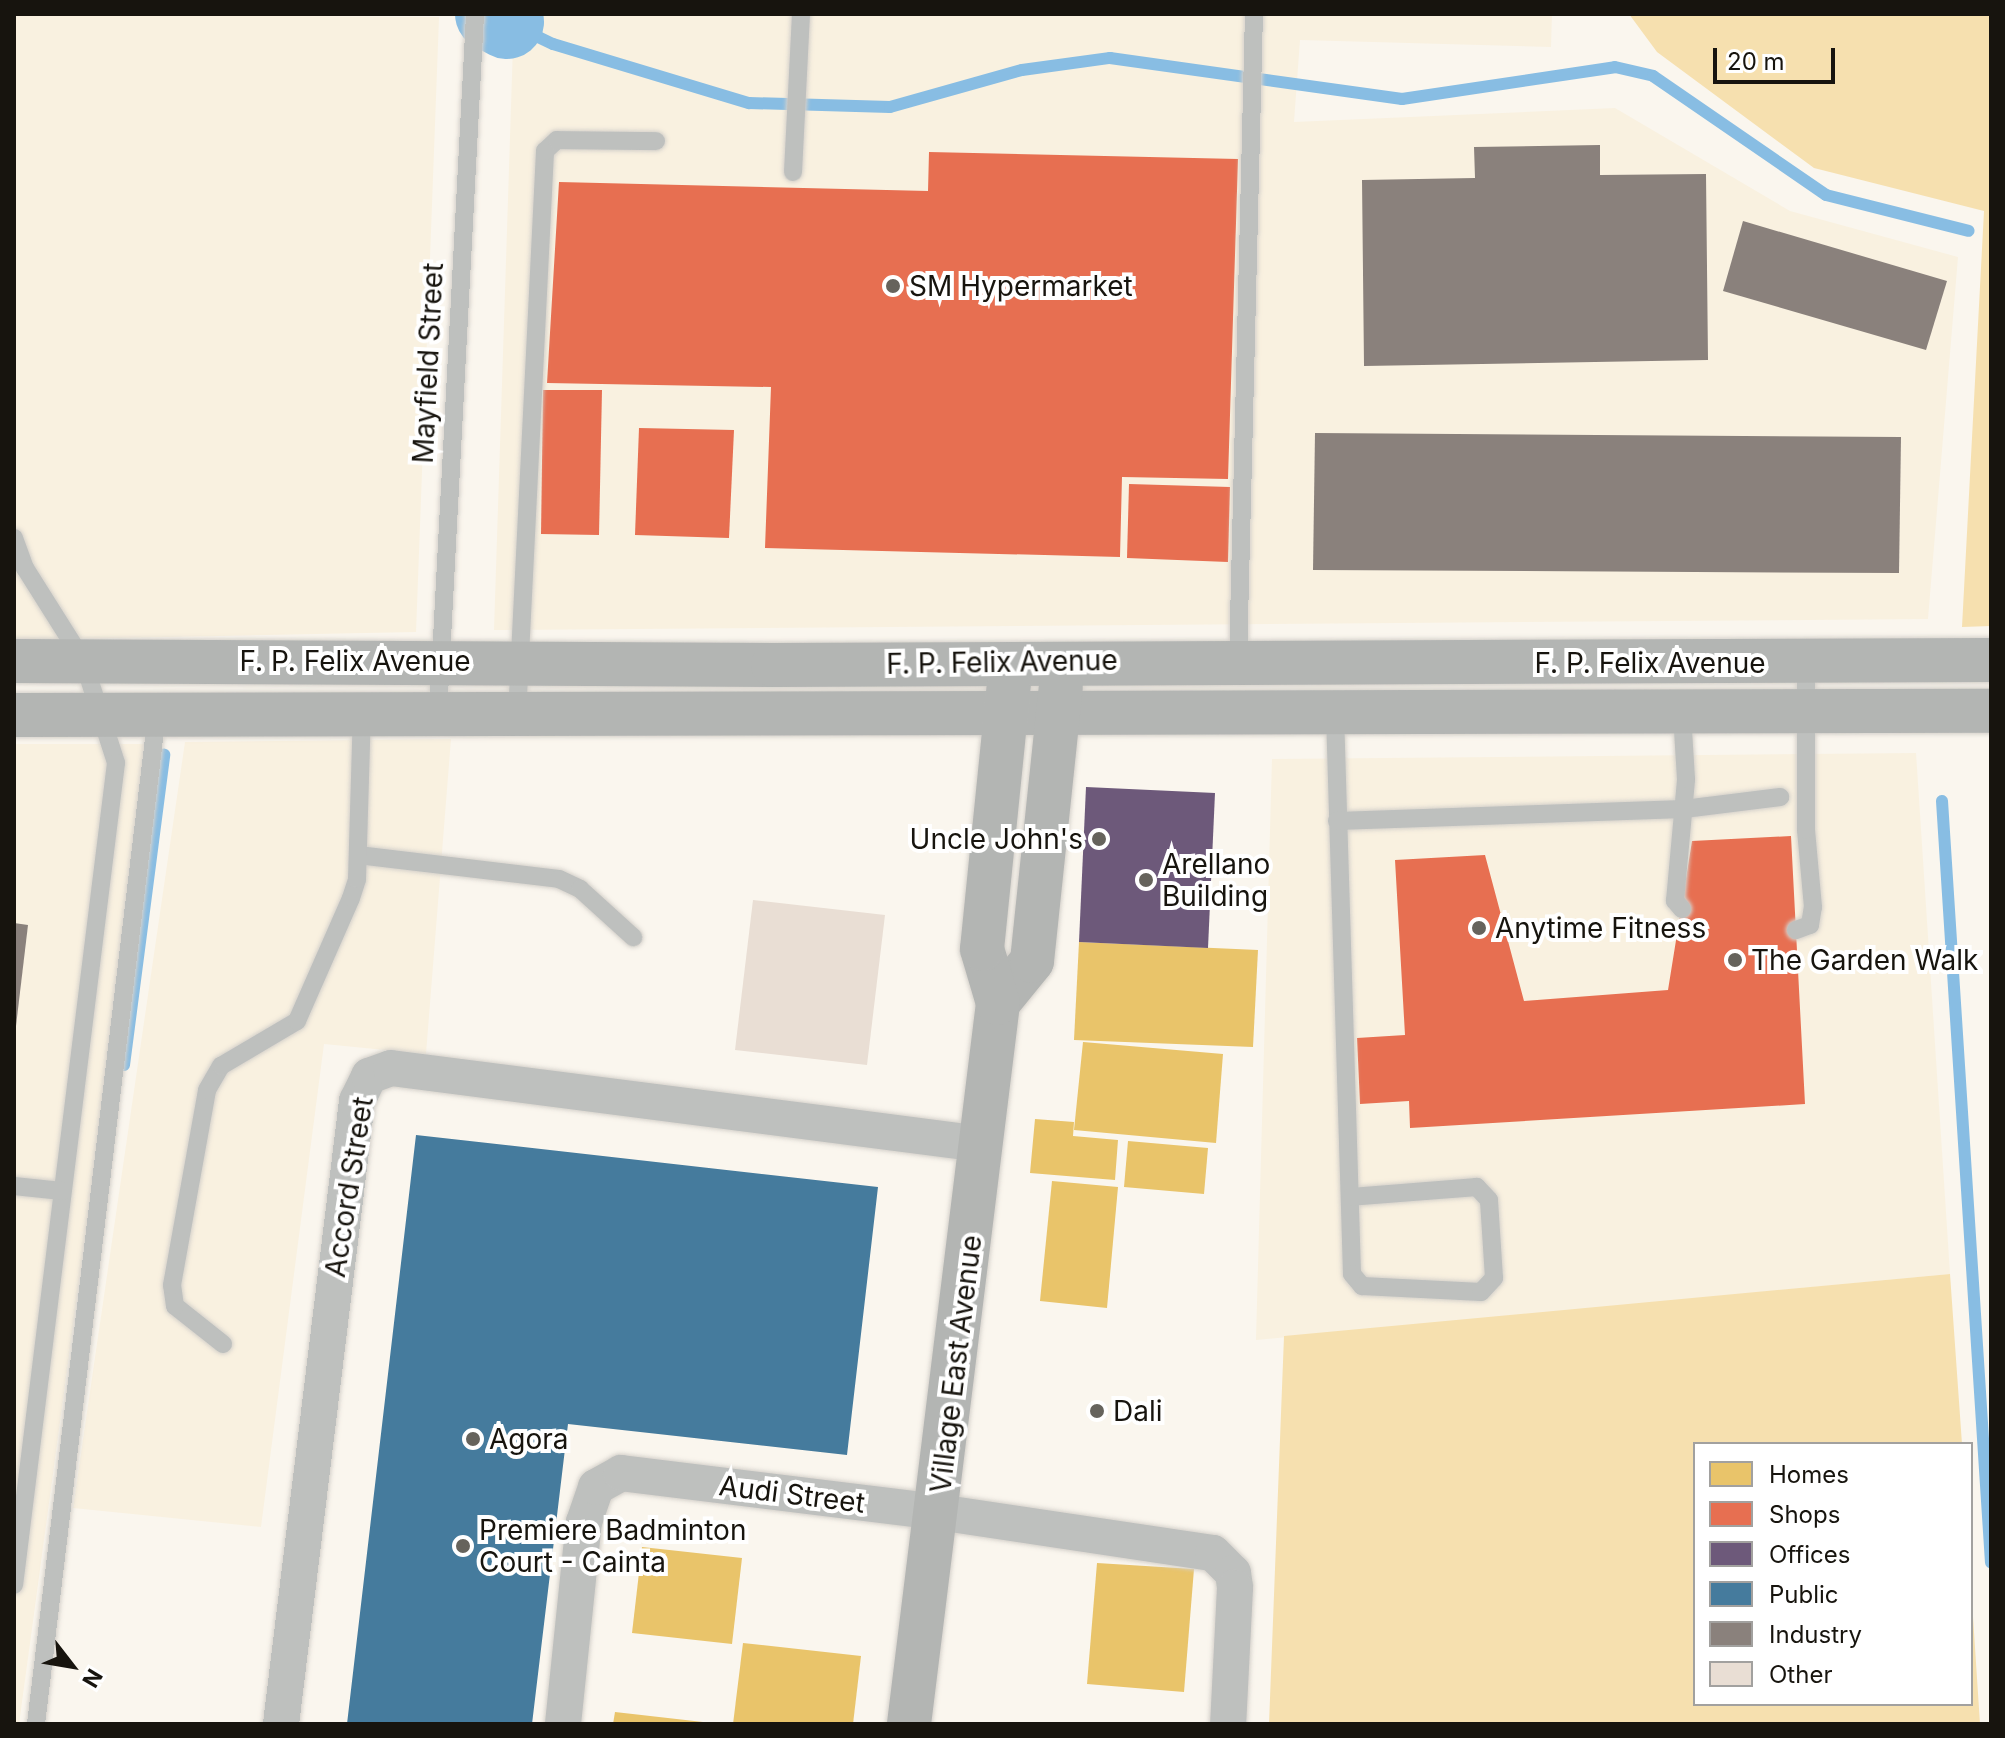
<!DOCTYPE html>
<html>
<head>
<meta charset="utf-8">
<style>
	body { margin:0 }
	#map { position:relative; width:2005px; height:1738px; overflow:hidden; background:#faf6ee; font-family:Inter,sans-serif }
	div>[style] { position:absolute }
	.built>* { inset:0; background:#f9f1e0 }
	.green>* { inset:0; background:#f6e0af }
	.homes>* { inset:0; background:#e9c46a }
	.shops>* { inset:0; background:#e76f51 }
	.offices>* { inset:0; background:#6d597a }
	.public>* { inset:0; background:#457b9d }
	.industry>* { inset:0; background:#8a817c }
	.stream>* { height:12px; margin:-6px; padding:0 6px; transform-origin:6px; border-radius:6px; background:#88bde3 }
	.river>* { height:74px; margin:-37px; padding:0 37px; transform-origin:37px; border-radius:37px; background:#88bde3 }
	.building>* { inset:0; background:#e9ded4 }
	.roads { filter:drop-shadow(0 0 2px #d5d1cb) drop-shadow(0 0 2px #d5d1cb) }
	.lane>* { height:18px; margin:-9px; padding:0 9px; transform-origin:9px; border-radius:9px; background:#bec0be }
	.street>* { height:36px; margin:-18px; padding:0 18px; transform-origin:18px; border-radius:18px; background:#bec0be }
	.secondary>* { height:44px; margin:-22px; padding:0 22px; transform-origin:22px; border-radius:22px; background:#b3b5b3 }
	.dots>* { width:22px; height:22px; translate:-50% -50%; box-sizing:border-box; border:4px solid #fff; border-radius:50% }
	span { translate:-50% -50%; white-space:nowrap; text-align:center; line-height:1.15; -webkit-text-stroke:8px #fff; paint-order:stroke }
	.poi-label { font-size:28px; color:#17140e }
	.left { translate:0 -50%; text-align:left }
	.right { translate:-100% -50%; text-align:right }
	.street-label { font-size:28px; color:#17140e }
	.frame { position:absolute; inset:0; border:16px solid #17140e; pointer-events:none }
	.legend { position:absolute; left:1693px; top:1442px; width:280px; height:264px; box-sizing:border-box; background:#fff; border:2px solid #a2a19f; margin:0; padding:10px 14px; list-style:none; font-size:24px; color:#17140e }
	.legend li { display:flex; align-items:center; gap:16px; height:40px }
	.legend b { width:40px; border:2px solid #a2a19f }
	.north { position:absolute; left:32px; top:1626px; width:80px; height:80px; -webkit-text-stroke:6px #fff; paint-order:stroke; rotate:121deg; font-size:22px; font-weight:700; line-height:32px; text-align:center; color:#17140e }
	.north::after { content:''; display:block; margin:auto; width:28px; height:36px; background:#17140e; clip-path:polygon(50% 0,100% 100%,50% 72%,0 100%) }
	.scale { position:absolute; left:1713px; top:48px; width:122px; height:36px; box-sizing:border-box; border:4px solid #17140e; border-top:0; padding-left:10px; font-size:24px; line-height:28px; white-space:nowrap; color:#17140e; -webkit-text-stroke:6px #fff; paint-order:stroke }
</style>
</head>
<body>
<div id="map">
	<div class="built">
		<i style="clip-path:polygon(14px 14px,439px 17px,416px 632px,14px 640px)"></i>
		<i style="clip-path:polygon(514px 14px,1552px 14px,1551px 47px,1300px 40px,1294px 122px,1615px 108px,1790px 211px,1958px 257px,1928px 619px,494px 630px)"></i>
		<i style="clip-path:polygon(451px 739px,426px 1054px,324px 1044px,261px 1527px,73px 1508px,185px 742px)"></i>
		<i style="clip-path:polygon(14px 744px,152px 744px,19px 1724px,14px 1724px)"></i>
		<i style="clip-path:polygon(1916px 753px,1950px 1274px,1256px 1340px,1272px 759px)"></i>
	</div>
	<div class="green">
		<i style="clip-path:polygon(1629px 14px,1991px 14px,1991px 626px,1962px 627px,1984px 211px,1814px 168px,1657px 52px)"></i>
		<i style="clip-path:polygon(1950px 1274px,1962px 1444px,1695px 1444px,1695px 1704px,1971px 1704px,1971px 1586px,1980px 1724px,1269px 1724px,1284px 1336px)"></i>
	</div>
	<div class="homes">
		<i style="clip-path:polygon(1079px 942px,1258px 950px,1253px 1047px,1074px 1040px)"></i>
		<i style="clip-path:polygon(1083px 1042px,1223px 1054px,1216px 1143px,1074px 1130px)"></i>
		<i style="clip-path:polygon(1035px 1119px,1074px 1122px,1073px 1136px,1118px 1140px,1115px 1180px,1030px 1173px)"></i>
		<i style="clip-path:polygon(1128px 1141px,1208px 1148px,1204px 1194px,1124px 1187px)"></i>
		<i style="clip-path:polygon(1052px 1181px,1118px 1187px,1107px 1308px,1040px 1301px)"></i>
		<i style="clip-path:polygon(642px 1547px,742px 1558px,732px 1644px,632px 1633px)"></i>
		<i style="clip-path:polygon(1097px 1563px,1194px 1569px,1184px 1692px,1087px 1684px)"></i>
		<i style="clip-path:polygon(743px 1643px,861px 1656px,853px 1724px,733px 1724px)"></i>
		<i style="clip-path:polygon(615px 1712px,703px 1722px,703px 1724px,613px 1724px)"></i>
	</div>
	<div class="shops">
		<i style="clip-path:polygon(929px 152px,1238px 159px,1228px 479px,1122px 477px,1120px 557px,765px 548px,771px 387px,547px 383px,559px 182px,928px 191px)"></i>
		<i style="clip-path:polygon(543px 390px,602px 390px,599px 535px,541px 534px)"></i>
		<i style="clip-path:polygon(639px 428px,734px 430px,729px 538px,635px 535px)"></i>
		<i style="clip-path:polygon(1129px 484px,1230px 487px,1228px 562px,1127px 558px)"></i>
		<i style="clip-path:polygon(1791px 836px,1805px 1104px,1410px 1128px,1409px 1101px,1360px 1104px,1357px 1038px,1405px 1035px,1395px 860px,1485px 855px,1524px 1001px,1668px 990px,1692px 841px)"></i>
	</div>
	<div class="offices">
		<i style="clip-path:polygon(1086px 787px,1215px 793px,1208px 948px,1079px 942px)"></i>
	</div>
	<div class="public">
		<i style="clip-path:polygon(416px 1135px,878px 1187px,847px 1455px,568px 1424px,532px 1724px,347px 1724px)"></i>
	</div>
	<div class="industry">
		<i style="clip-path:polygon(1600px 145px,1600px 175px,1706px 174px,1708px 360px,1364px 366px,1362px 180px,1475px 178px,1474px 147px)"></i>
		<i style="clip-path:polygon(1743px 221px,1947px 281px,1926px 350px,1723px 291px)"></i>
		<i style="clip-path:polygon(1315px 433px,1901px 437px,1899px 573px,1313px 570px)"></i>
		<i style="clip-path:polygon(14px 923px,28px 925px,16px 1026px,14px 1025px)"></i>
	</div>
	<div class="stream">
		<i style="left:507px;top:22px;width:51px;rotate:25.6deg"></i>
		<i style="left:553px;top:44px;width:205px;rotate:16.8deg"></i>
		<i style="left:749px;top:103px;width:141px;rotate:1.6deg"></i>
		<i style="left:890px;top:107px;width:137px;rotate:-15.7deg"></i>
		<i style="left:1022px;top:70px;width:89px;rotate:-7.8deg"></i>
		<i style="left:1110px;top:58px;width:295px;rotate:8deg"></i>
		<i style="left:1402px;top:99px;width:215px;rotate:-8.5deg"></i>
		<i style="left:1615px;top:67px;width:39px;rotate:13deg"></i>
		<i style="left:1653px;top:76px;width:210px;rotate:34.5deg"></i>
		<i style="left:1826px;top:195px;width:147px;rotate:14.1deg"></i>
		<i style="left:1942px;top:801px;width:763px;rotate:86.32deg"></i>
		<i style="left:124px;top:1065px;width:313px;rotate:-82.6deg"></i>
	</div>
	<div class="river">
		<i style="left:492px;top:14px;width:17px;rotate:28deg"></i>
	</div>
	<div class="building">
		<i style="clip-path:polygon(753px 900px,885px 915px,867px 1065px,735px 1050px)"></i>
	</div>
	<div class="roads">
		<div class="lane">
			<i style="left:793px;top:172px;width:158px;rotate:-87.1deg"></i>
			<i style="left:14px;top:538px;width:32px;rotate:70deg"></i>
			<i style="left:25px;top:568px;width:109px;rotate:57.8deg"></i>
			<i style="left:83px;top:660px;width:108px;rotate:72.2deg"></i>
			<i style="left:116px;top:763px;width:828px;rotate:97.07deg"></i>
			<i style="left:1238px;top:662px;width:648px;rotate:-88.59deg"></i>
			<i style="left:438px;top:714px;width:701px;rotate:-86.97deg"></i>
			<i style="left:1335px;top:714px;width:560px;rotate:88.26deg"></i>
			<i style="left:1352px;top:1274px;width:16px;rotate:50deg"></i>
			<i style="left:1362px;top:1286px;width:119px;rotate:2.9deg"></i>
			<i style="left:1481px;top:1292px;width:19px;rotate:-47deg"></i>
			<i style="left:1494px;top:1278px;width:78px;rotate:-93.7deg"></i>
			<i style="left:1489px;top:1200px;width:18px;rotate:-133deg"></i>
			<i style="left:1477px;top:1187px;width:126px;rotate:175.5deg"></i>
			<i style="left:517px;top:716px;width:566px;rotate:-87.16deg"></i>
			<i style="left:545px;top:151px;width:16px;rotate:-43deg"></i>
			<i style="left:557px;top:140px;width:99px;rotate:0.6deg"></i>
			<i style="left:1337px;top:821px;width:347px;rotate:-2deg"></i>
			<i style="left:1684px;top:809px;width:97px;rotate:-7.1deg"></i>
			<i style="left:358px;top:855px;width:202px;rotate:6.8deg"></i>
			<i style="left:559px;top:879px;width:23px;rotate:25deg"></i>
			<i style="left:580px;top:889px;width:72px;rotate:42.2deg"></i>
			<i style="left:1682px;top:909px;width:11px;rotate:-131deg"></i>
			<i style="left:1675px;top:901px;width:122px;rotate:-84.8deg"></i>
			<i style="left:1686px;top:779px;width:65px;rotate:-93.5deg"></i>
			<i style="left:1796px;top:930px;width:15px;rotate:-20deg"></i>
			<i style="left:1810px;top:925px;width:18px;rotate:-81deg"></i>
			<i style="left:1813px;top:907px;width:77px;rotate:-95.2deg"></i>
			<i style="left:1806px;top:830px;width:167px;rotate:-90deg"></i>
			<i style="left:14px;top:1186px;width:48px;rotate:5.9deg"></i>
			<i style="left:223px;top:1344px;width:61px;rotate:-141.6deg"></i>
			<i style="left:175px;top:1306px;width:21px;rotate:-98deg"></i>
			<i style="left:172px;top:1285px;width:198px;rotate:-79.8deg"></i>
			<i style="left:207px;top:1090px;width:28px;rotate:-60deg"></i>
			<i style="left:221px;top:1066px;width:88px;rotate:-30.6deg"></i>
			<i style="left:297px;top:1021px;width:134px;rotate:-66.3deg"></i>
			<i style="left:351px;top:898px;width:20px;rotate:-72deg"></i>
			<i style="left:357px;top:879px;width:165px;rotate:-88.3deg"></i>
			<i style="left:36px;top:1724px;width:1017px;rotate:-83.17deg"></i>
		</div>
		<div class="street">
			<i style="left:281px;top:1724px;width:628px;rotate:-83.04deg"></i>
			<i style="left:357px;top:1101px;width:28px;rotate:-64deg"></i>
			<i style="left:369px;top:1076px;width:23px;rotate:-20deg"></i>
			<i style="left:391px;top:1068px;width:596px;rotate:7.33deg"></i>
			<i style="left:563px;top:1724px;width:203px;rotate:-84.1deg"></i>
			<i style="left:584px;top:1522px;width:37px;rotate:-71deg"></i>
			<i style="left:596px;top:1487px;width:29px;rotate:-29deg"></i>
			<i style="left:621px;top:1473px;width:319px;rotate:7deg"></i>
			<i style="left:938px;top:1512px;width:278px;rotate:8.5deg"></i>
			<i style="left:1213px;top:1553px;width:28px;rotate:45deg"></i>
			<i style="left:1233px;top:1573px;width:15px;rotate:82deg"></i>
			<i style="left:1235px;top:1588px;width:136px;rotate:92.9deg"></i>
		</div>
		<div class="secondary">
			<i style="left:14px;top:661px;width:759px;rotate:0.3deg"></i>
			<i style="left:773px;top:665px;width:1218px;rotate:-0.24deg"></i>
			<i style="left:14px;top:715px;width:1977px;rotate:-0.12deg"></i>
			<i style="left:998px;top:1003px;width:54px;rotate:-51deg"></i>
			<i style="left:1032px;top:961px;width:276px;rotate:-84deg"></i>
			<i style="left:909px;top:1724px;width:726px;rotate:-82.96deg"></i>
			<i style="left:998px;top:1003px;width:56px;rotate:-106.5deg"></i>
			<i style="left:982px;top:949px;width:266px;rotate:-84.2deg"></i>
		</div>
	</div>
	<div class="dots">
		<i style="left:893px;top:286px;background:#66635c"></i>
		<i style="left:1099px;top:839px;background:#66635c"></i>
		<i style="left:1146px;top:880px;background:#66635c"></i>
		<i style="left:1479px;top:928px;background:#66635c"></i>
		<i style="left:1735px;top:960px;background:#66635c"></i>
		<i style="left:1097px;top:1411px;background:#66635c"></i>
		<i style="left:473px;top:1439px;background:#66635c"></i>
		<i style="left:463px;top:1546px;background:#66635c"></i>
	</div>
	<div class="poi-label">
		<span class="left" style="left:909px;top:286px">SM Hypermarket</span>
		<span class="right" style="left:1083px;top:839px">Uncle John's</span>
		<span class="left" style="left:1162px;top:880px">Arellano<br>Building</span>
		<span class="left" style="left:1495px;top:928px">Anytime Fitness</span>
		<span class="left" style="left:1751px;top:960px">The Garden Walk</span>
		<span class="left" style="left:1113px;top:1411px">Dali</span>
		<span class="left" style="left:489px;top:1439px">Agora</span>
		<span class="left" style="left:479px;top:1546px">Premiere Badminton<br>Court - Cainta</span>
	</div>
	<div class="street-label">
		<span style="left:428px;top:363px;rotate:-87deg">Mayfield Street</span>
		<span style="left:355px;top:661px">F. P. Felix Avenue</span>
		<span style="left:1002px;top:662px;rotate:-1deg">F. P. Felix Avenue</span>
		<span style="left:1650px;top:663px">F. P. Felix Avenue</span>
		<span style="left:349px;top:1187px;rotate:-81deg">Accord Street</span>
		<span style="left:956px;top:1364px;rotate:-83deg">Village East Avenue</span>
		<span style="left:792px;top:1494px;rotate:7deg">Audi Street</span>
	</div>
	<div class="frame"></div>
	<ul class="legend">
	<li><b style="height:22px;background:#e9c46a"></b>Homes</li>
	<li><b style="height:22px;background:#e76f51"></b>Shops</li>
	<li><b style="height:22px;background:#6d597a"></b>Offices</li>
	<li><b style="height:22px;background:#457b9d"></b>Public</li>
	<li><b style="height:22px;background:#8a817c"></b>Industry</li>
	<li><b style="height:22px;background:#e9ded4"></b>Other</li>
	</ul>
	<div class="north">N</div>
	<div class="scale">20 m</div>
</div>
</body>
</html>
